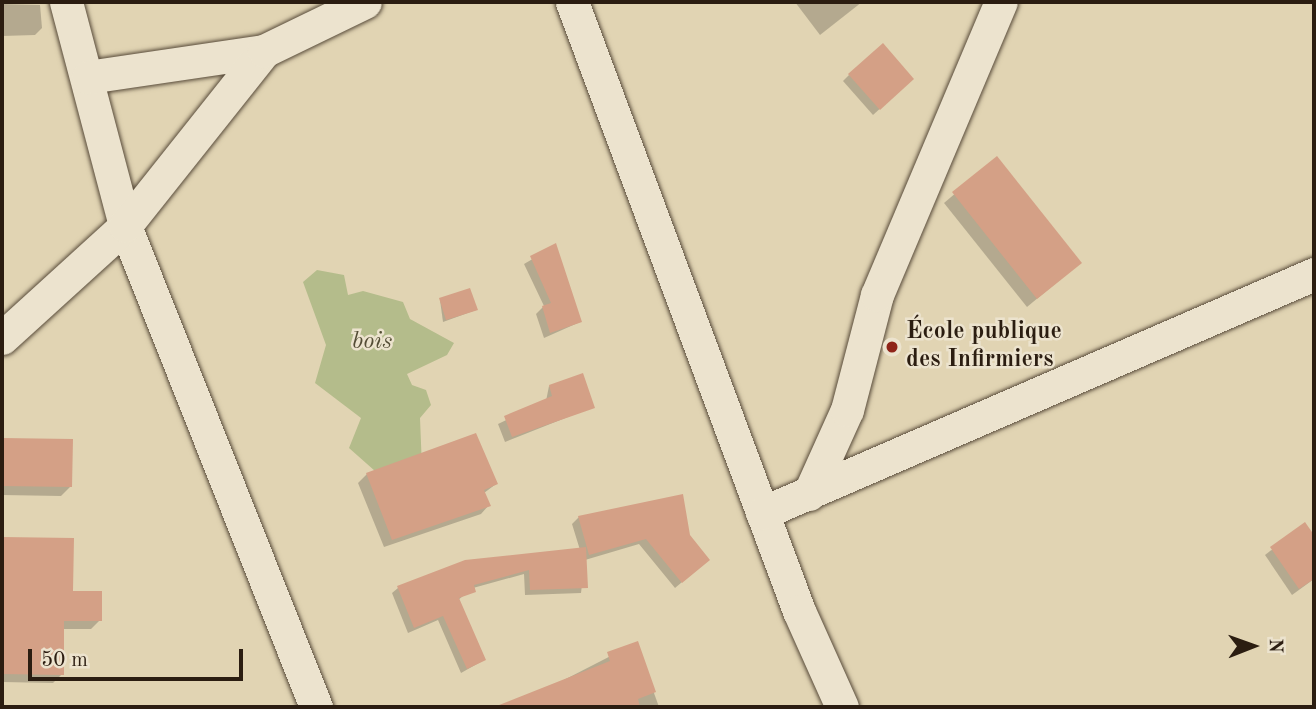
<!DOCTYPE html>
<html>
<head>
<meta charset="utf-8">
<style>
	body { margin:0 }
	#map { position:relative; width:1316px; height:709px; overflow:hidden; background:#e1d4b3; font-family:"Old Standard TT",serif }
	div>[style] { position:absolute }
	.green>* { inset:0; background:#b4bc8b }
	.shadow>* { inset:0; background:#0003 }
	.building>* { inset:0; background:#d4a086 }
	.roads { filter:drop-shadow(0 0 2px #584b3a) drop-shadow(0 0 2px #584b3a) }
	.minor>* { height:33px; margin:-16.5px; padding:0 16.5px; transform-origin:16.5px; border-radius:16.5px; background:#ece3ce }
	.dots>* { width:19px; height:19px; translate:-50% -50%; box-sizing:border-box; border:4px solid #ece3ce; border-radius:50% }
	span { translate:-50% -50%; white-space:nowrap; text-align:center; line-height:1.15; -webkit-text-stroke:5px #ece3ce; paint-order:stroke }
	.poi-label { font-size:24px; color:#2b1d11; font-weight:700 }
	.left { translate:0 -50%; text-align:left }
	.park-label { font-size:24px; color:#544d36; font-style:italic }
	.frame { position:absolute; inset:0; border:4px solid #2b1d11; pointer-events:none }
	.north { position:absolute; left:1218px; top:611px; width:70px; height:70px; -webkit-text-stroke:5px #ece3ce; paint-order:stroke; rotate:89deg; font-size:19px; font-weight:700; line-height:28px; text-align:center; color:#2b1d11 }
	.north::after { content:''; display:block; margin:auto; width:24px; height:32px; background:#2b1d11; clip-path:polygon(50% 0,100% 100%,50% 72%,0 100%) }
	.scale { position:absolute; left:28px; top:649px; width:215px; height:32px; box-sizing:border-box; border:4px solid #2b1d11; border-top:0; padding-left:9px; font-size:21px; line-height:24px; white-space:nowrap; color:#2b1d11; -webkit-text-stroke:5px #ece3ce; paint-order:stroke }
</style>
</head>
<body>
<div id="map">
	<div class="green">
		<i style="clip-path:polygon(317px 270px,344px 275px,348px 295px,363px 291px,403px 302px,410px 319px,454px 343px,447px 355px,407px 374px,412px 385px,426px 390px,431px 405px,420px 418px,422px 468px,384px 479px,349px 448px,361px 418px,315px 383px,326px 345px,303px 282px)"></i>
	</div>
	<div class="shadow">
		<i style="clip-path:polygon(795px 2px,862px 2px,820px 35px)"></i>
		<i style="clip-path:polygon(2px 4px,40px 5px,42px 28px,35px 35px,2px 36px)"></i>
		<i style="clip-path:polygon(849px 75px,906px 85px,873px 115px,843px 81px)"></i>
		<i style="clip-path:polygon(997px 158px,1080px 263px,1027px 307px,944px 203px)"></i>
		<i style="clip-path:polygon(555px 246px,580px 322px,544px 338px,536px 314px,544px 306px,524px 264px)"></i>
		<i style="clip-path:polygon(440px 300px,476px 310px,443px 322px)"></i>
		<i style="clip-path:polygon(549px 386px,593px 407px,505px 442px,498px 424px,546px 401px)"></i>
		<i style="clip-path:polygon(2px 440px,72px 441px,71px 486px,61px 496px,2px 495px)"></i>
		<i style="clip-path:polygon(367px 474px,496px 484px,484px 493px,489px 505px,481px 514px,384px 547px,358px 483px)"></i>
		<i style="clip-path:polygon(579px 517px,688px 536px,701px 566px,675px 588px,639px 544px,585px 560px,581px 593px,525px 595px,524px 574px,473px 588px,458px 600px,484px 660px,461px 673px,438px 620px,408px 633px,392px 593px,398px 588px,580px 550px,572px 524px)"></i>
		<i style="clip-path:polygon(1305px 524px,1314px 538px,1314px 579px,1292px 595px,1265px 555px)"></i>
		<i style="clip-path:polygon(2px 539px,72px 540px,72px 592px,100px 620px,91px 629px,62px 629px,62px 674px,53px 683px,2px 682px)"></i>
		<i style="clip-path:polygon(636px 643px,659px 707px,522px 707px,521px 702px)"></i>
	</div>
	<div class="building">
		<i style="clip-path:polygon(883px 43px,914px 79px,880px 110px,848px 74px)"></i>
		<i style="clip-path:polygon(997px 156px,1082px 263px,1037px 299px,952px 192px)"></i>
		<i style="clip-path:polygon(556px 243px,582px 322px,550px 333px,542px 306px,551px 303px,530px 256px)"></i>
		<i style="clip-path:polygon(470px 288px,478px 310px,446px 320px,439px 298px)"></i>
		<i style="clip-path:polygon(583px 373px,595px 408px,512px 437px,504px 416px,552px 396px,549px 385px)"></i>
		<i style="clip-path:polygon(476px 433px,498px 484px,484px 490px,491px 506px,392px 540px,366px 473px)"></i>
		<i style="clip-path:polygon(2px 438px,73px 439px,72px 487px,2px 486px)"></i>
		<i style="clip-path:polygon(683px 494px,690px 535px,710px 560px,682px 583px,646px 539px,589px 555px,578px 516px)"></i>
		<i style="clip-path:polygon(1305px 522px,1314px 535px,1314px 579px,1299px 589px,1270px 547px)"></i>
		<i style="clip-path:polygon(2px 537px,74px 538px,73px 591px,102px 591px,102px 621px,64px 621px,64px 675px,2px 674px)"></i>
		<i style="clip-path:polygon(586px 547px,588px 588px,530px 590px,529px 570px,474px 585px,476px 592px,459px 598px,486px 660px,467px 669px,443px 616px,414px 628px,397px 586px,465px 560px)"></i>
		<i style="clip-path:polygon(638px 641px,656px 692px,638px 699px,640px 707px,494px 707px,610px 661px,607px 652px)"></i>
	</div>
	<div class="roads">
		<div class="minor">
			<i style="left:66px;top:2px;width:232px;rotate:75.2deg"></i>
			<i style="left:125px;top:226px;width:518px;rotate:68.34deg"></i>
			<i style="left:572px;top:2px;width:650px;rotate:69.56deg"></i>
			<i style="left:799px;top:611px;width:105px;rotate:65.9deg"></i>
			<i style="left:88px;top:77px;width:178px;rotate:-8.4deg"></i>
			<i style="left:2px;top:338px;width:166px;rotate:-42.3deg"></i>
			<i style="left:125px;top:226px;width:223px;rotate:-51.5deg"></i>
			<i style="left:264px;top:51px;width:112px;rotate:-25.9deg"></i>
			<i style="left:809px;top:494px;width:92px;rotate:-65.7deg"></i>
			<i style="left:847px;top:410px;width:119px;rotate:-75.4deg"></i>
			<i style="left:877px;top:295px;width:318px;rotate:-67.1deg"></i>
			<i style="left:762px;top:513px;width:602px;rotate:-23.41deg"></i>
		</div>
	</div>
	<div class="dots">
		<i style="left:892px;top:347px;background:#8f2418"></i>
	</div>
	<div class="poi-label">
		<span class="left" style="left:906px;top:347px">École publique<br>des Infirmiers</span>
	</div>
	<div class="park-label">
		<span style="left:372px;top:343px">bois</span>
	</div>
	<div class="frame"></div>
	<div class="north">N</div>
	<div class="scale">50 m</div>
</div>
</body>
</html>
